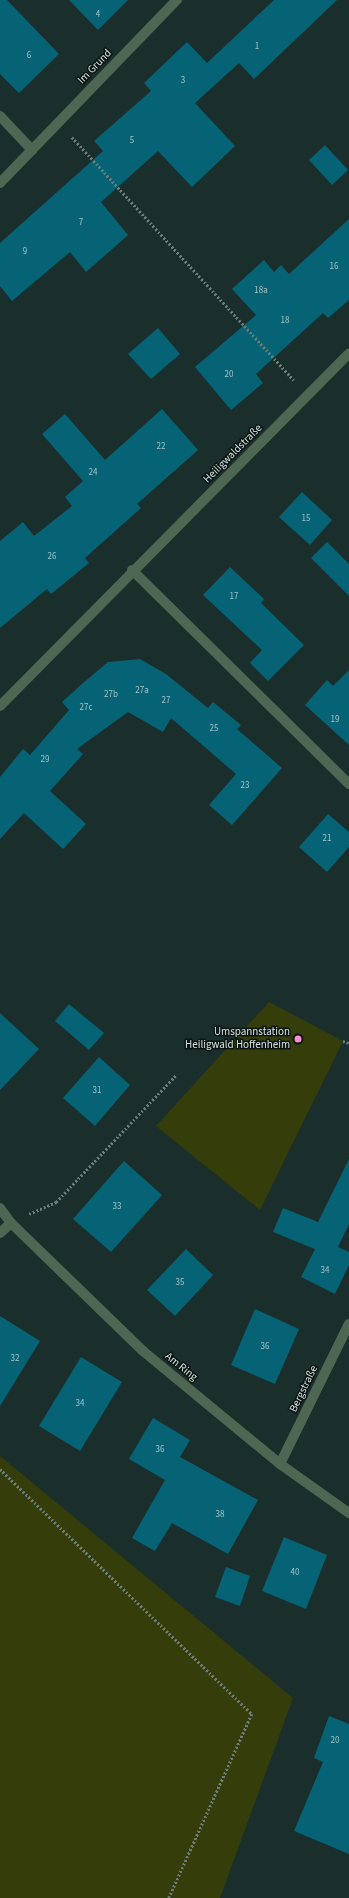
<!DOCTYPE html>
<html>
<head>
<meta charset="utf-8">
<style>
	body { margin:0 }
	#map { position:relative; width:349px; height:1898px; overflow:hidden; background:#1a2f2c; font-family:"Source Sans 3",sans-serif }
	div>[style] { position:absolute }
	.green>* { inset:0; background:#353d0a }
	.building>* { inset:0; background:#056375 }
	.path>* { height:2.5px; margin-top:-1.25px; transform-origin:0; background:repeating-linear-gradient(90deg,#6c7d7a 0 2px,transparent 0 4px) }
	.street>* { height:10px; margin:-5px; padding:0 5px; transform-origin:5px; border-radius:5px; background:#4d6753 }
	.dots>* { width:11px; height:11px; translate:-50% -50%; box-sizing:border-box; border:2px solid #0c1513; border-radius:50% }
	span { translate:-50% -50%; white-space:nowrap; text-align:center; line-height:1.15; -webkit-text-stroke:3px #0c1513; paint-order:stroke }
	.number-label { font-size:9px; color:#a1c2c4 }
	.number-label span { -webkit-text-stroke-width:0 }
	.street-label { font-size:11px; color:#d5e2df }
	.poi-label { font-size:11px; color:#d5e2df }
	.right { translate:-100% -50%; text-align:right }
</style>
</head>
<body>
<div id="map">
	<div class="green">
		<i style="clip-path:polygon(269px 1002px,343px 1041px,260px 1210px,156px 1126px)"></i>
		<i style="clip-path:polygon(0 1456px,293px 1698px,220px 1898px,0 1898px)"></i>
	</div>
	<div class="building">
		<i style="clip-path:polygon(0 0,7px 0,59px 54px,19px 93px,0 74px)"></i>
		<i style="clip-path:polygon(69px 0,128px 0,98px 30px)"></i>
		<i style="clip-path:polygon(274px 0,337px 0,254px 79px,239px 63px,195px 103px,235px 146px,192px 187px,158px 151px,101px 202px,128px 235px,86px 272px,70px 252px,12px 301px,0 286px,0 243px,103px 151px,94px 141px,151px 91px,144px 83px,187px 42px,207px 63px)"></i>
		<i style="clip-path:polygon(325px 145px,348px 170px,332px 185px,309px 160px)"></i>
		<i style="clip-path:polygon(349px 219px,349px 300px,328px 318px,323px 313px,256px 374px,263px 383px,231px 410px,195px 367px,256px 315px,232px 289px,264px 260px,274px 272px,281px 265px,289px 274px)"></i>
		<i style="clip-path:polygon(158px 328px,180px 354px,151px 379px,128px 354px)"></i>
		<i style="clip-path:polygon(162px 409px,198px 450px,137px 504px,141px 508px,85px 558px,89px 563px,51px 594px,47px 589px,0 628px,0 541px,23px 522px,34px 536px,72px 506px,65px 497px,83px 481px,42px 434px,65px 414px,105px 460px)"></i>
		<i style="clip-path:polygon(302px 492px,332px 520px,310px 545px,279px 517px)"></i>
		<i style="clip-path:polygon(327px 542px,349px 564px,349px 596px,311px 558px)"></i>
		<i style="clip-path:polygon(230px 567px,264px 599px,261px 603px,304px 645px,268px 681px,250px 663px,262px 650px,203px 595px)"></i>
		<i style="clip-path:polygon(140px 659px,166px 674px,208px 708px,213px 702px,241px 725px,237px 729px,282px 768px,232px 825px,209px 805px,236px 774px,171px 718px,163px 732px,128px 712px,77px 749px,83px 754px,50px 791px,86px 824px,63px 849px,24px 813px,0 839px,0 777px,23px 749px,30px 755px,69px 710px,62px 702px,83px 683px,108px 662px)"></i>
		<i style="clip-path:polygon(349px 670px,349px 745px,305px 705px,327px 680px,333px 686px)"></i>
		<i style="clip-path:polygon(328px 814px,349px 832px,349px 847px,327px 872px,299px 847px)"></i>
		<i style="clip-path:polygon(69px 1004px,104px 1033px,89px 1050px,55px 1021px)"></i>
		<i style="clip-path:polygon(0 1013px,39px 1049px,0 1090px)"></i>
		<i style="clip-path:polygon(99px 1057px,130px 1085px,95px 1126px,63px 1098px)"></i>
		<i style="clip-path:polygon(349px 1159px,349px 1224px,338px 1247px,349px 1252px,349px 1265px,335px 1294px,301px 1277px,315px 1249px,273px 1232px,283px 1208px,318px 1222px)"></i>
		<i style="clip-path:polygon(124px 1161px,162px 1195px,111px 1252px,73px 1219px)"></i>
		<i style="clip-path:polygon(186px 1249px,213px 1275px,175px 1316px,147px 1290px)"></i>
		<i style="clip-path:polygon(255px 1309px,299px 1329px,275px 1384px,231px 1365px)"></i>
		<i style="clip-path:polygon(0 1316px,40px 1341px,0 1406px)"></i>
		<i style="clip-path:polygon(81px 1357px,122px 1382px,80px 1451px,39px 1426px)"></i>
		<i style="clip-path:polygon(153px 1418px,190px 1440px,180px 1457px,258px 1500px,228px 1554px,172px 1523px,155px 1551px,132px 1538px,165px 1480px,129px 1459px)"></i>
		<i style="clip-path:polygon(284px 1537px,327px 1555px,306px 1609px,262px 1591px)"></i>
		<i style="clip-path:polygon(226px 1567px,250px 1576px,240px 1606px,215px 1597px)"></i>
		<i style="clip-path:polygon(329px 1716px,349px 1724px,349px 1854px,294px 1831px,323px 1762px,314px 1758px)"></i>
	</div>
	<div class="path">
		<i style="left:72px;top:137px;width:329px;rotate:47.6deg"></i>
		<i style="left:343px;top:1041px;width:6px;rotate:18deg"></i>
		<i style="left:29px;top:1214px;width:30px;rotate:-24deg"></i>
		<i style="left:56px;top:1202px;width:175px;rotate:-46.6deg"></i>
		<i style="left:0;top:1469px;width:351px;rotate:44.2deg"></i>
		<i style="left:252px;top:1714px;width:202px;rotate:114.3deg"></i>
	</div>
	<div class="street">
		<i style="left:0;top:116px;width:47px;rotate:46.7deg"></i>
		<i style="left:0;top:183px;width:255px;rotate:-46deg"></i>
		<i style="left:132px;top:570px;width:305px;rotate:44.6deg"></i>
		<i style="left:0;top:706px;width:496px;rotate:-45.3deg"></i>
		<i style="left:0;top:1208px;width:19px;rotate:54deg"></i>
		<i style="left:11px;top:1223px;width:184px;rotate:44.1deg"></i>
		<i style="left:143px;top:1351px;width:178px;rotate:39.5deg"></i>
		<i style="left:280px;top:1464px;width:85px;rotate:35.4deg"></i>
		<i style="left:0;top:1233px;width:15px;rotate:-42deg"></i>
		<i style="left:280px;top:1464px;width:156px;rotate:-63.8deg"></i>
	</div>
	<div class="dots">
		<i style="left:298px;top:1039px;background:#f890cc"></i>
	</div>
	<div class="number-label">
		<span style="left:98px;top:15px">4</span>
		<span style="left:257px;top:47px">1</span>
		<span style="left:29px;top:56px">6</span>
		<span style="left:183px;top:81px">3</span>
		<span style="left:132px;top:141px">5</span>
		<span style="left:81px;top:223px">7</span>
		<span style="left:25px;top:252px">9</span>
		<span style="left:334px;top:267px">16</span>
		<span style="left:261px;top:291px">18a</span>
		<span style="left:285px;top:321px">18</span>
		<span style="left:229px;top:375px">20</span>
		<span style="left:161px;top:447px">22</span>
		<span style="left:93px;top:473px">24</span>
		<span style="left:306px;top:519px">15</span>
		<span style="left:52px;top:557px">26</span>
		<span style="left:234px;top:597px">17</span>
		<span style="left:142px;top:691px">27a</span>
		<span style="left:111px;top:695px">27b</span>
		<span style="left:166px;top:701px">27</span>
		<span style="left:86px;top:708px">27c</span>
		<span style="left:335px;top:720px">19</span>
		<span style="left:214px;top:729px">25</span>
		<span style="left:45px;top:760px">29</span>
		<span style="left:245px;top:786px">23</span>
		<span style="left:327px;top:839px">21</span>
		<span style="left:97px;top:1091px">31</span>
		<span style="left:117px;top:1207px">33</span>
		<span style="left:325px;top:1271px">34</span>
		<span style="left:180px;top:1283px">35</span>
		<span style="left:265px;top:1347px">36</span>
		<span style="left:15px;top:1359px">32</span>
		<span style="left:80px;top:1404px">34</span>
		<span style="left:160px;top:1450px">36</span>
		<span style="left:220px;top:1515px">38</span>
		<span style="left:295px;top:1573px">40</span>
		<span style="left:335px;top:1741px">20</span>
	</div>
	<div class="street-label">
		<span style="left:95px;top:67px;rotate:-46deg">Im Grund</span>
		<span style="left:233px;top:454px;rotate:-45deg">Heiligwaldstraße</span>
		<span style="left:181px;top:1367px;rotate:39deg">Am Ring</span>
		<span style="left:304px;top:1389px;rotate:-64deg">Bergstraße</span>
	</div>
	<div class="poi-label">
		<span class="right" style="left:290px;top:1039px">Umspannstation<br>Heiligwald Hoffenheim</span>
	</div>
</div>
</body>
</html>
